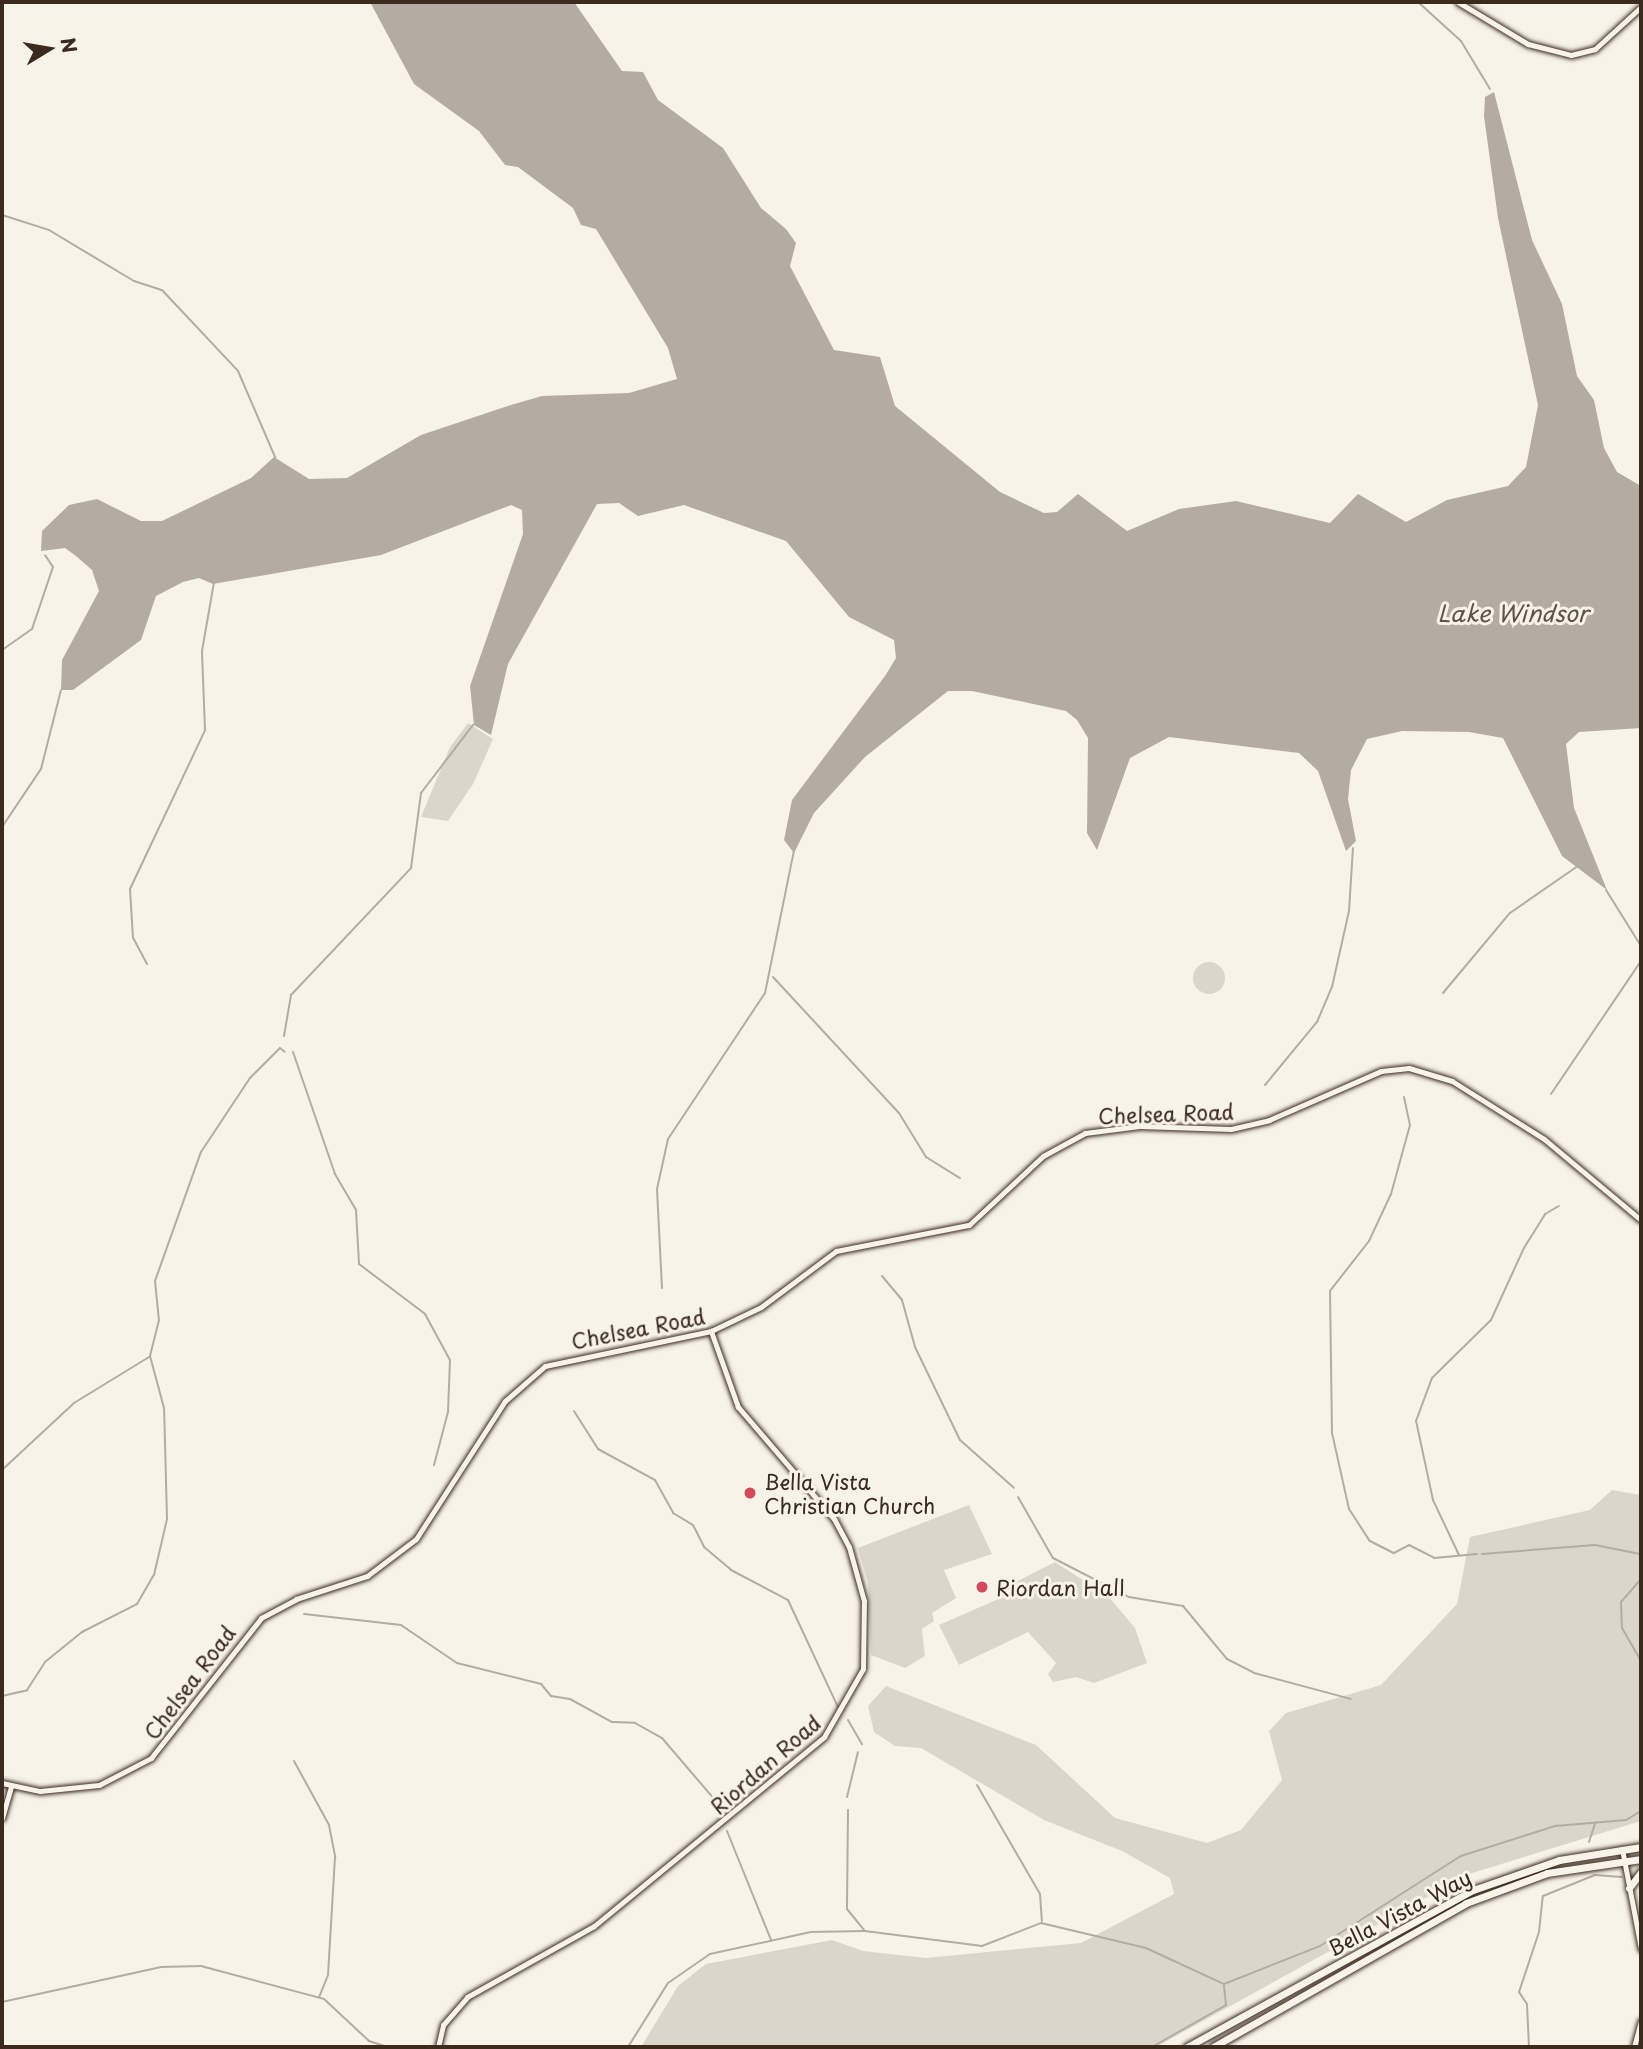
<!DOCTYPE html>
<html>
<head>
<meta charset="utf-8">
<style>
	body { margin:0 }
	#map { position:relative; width:1643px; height:2049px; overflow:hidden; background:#f7f3e8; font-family:"Playpen Sans",sans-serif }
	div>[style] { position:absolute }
	.green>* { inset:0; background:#dbd6cb }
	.round { border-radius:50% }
	.water>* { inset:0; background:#b4aca0 }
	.stream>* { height:2px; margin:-1px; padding:0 1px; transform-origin:1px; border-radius:1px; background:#b4aca0 }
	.roads { filter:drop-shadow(0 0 2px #3b2a1e) drop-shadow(0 0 2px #3b2a1e) }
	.tertiary>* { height:5px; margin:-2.5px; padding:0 2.5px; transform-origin:2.5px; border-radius:2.5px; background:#f7f3e8 }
	.primary>* { height:7px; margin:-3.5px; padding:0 3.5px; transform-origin:3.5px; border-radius:3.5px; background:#f7f3e8 }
	.dots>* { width:19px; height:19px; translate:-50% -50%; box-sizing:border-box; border:4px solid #f7f3e8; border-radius:50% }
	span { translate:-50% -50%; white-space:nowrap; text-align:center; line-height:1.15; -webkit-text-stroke:6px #f7f3e8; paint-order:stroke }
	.street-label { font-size:21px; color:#3b2a1e }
	.poi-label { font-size:21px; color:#3b2a1e }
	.left { translate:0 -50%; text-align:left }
	.water-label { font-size:23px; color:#5f5145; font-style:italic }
	.frame { position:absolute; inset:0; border:4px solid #3b2a1e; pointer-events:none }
	.north { position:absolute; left:14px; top:14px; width:70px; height:70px; -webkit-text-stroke:5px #f7f3e8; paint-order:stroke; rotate:79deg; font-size:19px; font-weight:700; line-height:28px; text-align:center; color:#3b2a1e }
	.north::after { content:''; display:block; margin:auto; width:24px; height:32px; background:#3b2a1e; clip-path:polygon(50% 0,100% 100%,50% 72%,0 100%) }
</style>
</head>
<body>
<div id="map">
	<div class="green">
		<i style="clip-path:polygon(468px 723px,493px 739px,473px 784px,448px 821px,421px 817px,450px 747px)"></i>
		<i class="round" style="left:1193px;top:962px;width:32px;height:32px"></i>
		<i style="clip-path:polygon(1612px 1490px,1641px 1495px,1641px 1821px,1469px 1874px,1156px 2047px,641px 2047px,678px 1986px,706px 1964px,832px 1940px,863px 1951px,926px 1958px,1081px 1943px,1174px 1894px,1170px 1878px,1122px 1851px,1044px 1820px,921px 1748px,895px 1746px,874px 1732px,868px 1706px,886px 1686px,1036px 1745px,1115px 1818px,1207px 1843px,1241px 1830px,1282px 1780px,1269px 1731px,1286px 1713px,1381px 1685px,1457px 1604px,1470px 1537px,1590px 1510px)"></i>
		<i style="clip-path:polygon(969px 1505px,992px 1554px,944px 1570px,956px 1598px,932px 1613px,934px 1621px,922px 1629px,925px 1656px,905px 1668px,871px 1655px,868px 1583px,858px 1548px)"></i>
		<i style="clip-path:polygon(1055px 1562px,1108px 1596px,1135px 1628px,1147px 1663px,1094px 1683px,1076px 1677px,1053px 1682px,1048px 1674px,1056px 1663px,1028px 1632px,959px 1665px,939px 1625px,1012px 1593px,1014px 1583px)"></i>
	</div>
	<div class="water">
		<i style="clip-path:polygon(370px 2px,574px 2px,622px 71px,643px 72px,658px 100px,723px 148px,761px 208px,786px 229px,796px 243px,790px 266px,834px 350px,880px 357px,895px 406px,1000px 492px,1044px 513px,1057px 512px,1078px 494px,1127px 531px,1179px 509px,1236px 501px,1330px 523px,1358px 494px,1406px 522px,1447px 500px,1508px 486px,1526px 467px,1538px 405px,1498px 218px,1484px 116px,1485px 97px,1494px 92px,1532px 240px,1562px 304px,1577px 376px,1594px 400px,1604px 448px,1617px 472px,1641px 486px,1641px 728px,1579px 732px,1566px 744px,1574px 808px,1607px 890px,1562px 856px,1503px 738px,1469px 732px,1402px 731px,1367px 739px,1351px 770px,1348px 799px,1356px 841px,1346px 851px,1318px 771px,1299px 753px,1169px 737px,1130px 758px,1097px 850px,1087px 833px,1088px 738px,1077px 720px,1066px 711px,972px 691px,948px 691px,865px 757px,814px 813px,794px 853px,784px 840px,792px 800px,885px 676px,896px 658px,894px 640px,849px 617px,786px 541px,684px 505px,638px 516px,619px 503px,597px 504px,508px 664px,491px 735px,474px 725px,470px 686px,523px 534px,522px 510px,511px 505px,381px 555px,213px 584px,199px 578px,183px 582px,156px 596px,141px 640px,73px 690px,61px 690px,62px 660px,99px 591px,92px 570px,76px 556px,65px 548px,41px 551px,42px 531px,69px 505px,97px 499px,141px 521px,162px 521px,251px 478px,274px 457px,309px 479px,347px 478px,421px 435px,511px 405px,542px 396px,629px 393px,677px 379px,668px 348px,596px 229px,581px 225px,573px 208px,518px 167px,505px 165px,479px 131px,414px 84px)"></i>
	</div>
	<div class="stream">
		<i style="left:1418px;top:2px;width:58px;rotate:42.2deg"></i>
		<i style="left:1461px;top:41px;width:56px;rotate:58.9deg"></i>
		<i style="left:2px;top:215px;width:49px;rotate:17.7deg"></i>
		<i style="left:49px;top:230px;width:99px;rotate:31deg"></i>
		<i style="left:134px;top:281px;width:29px;rotate:18deg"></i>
		<i style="left:162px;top:290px;width:111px;rotate:46.8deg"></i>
		<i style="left:238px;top:371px;width:94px;rotate:66.7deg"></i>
		<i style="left:2px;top:650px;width:37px;rotate:-35deg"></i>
		<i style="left:32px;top:629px;width:65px;rotate:-71.3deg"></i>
		<i style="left:53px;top:567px;width:14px;rotate:-124deg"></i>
		<i style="left:2px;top:827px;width:70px;rotate:-56.1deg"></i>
		<i style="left:41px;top:769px;width:81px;rotate:-75.8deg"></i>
		<i style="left:1606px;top:890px;width:66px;rotate:58deg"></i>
		<i style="left:147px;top:964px;width:30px;rotate:-118deg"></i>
		<i style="left:133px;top:938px;width:49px;rotate:-93.5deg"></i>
		<i style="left:130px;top:889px;width:176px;rotate:-64.7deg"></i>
		<i style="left:205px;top:730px;width:79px;rotate:-92.2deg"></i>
		<i style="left:202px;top:651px;width:70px;rotate:-80.1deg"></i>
		<i style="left:773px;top:977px;width:185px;rotate:47.2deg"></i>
		<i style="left:899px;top:1113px;width:52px;rotate:58.5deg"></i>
		<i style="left:926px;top:1157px;width:40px;rotate:32deg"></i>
		<i style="left:1443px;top:993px;width:104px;rotate:-50.1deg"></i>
		<i style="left:1510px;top:913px;width:83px;rotate:-34.7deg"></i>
		<i style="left:284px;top:1036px;width:42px;rotate:-80.3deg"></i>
		<i style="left:291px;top:995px;width:175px;rotate:-46.6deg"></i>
		<i style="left:411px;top:868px;width:76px;rotate:-82.4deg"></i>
		<i style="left:421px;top:793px;width:86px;rotate:-52.6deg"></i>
		<i style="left:293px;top:1052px;width:129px;rotate:71deg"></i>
		<i style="left:335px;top:1174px;width:42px;rotate:59.7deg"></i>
		<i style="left:356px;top:1210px;width:54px;rotate:86.8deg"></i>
		<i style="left:359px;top:1264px;width:83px;rotate:37.1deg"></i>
		<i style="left:425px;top:1314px;width:52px;rotate:61.5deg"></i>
		<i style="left:450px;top:1360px;width:52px;rotate:92.2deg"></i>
		<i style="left:448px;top:1412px;width:55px;rotate:104.8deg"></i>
		<i style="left:1265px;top:1085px;width:82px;rotate:-50.5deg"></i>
		<i style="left:1317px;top:1022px;width:38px;rotate:-67deg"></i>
		<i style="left:1332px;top:987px;width:78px;rotate:-77.4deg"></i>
		<i style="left:1349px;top:911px;width:63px;rotate:-86.4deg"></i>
		<i style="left:1551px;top:1094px;width:161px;rotate:-55.9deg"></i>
		<i style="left:1404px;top:1097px;width:29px;rotate:78deg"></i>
		<i style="left:1410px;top:1125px;width:72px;rotate:105.4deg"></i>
		<i style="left:1391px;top:1194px;width:52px;rotate:115.1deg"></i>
		<i style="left:1369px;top:1241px;width:63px;rotate:128deg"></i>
		<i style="left:1330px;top:1291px;width:142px;rotate:89.2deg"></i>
		<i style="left:1332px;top:1433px;width:78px;rotate:77.4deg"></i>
		<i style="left:1349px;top:1509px;width:38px;rotate:57deg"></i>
		<i style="left:1370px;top:1541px;width:27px;rotate:27deg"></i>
		<i style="left:1394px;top:1553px;width:17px;rotate:-28deg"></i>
		<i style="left:1409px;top:1545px;width:28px;rotate:27deg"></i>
		<i style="left:1434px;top:1558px;width:43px;rotate:-5.3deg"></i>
		<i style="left:882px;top:1276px;width:31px;rotate:50deg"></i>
		<i style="left:902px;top:1300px;width:49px;rotate:74.5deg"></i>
		<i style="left:915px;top:1347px;width:103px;rotate:64.2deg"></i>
		<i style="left:960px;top:1440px;width:72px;rotate:41.6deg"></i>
		<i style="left:662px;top:1288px;width:99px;rotate:-92.9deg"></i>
		<i style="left:657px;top:1189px;width:51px;rotate:-77.6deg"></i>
		<i style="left:668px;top:1139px;width:175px;rotate:-56.4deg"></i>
		<i style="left:765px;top:993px;width:145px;rotate:-78.5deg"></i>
		<i style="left:574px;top:1411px;width:45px;rotate:57.7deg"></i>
		<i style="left:598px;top:1449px;width:65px;rotate:28.5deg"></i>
		<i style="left:655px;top:1480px;width:38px;rotate:61deg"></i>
		<i style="left:673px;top:1513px;width:23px;rotate:31deg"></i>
		<i style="left:693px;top:1525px;width:25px;rotate:63deg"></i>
		<i style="left:704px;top:1547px;width:35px;rotate:40deg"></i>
		<i style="left:731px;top:1570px;width:64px;rotate:27.8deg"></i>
		<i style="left:788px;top:1600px;width:118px;rotate:65deg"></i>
		<i style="left:2px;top:1470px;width:98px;rotate:-42.9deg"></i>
		<i style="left:74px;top:1403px;width:88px;rotate:-31.5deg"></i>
		<i style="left:1018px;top:1497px;width:70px;rotate:60.2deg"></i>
		<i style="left:1053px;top:1558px;width:85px;rotate:27.2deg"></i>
		<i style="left:1129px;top:1597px;width:55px;rotate:9.5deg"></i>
		<i style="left:1183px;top:1606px;width:69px;rotate:50.3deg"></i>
		<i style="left:1227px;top:1659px;width:30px;rotate:27deg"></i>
		<i style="left:1254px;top:1673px;width:100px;rotate:15deg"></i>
		<i style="left:1482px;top:1554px;width:113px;rotate:-4.6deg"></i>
		<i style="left:1595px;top:1545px;width:46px;rotate:11.3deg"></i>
		<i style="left:1459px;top:1555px;width:61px;rotate:-115.3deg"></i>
		<i style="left:1433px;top:1500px;width:81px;rotate:-102.1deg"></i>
		<i style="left:1416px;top:1421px;width:46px;rotate:-69.6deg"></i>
		<i style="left:1432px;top:1378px;width:83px;rotate:-44.5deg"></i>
		<i style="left:1491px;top:1320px;width:79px;rotate:-65.4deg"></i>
		<i style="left:1524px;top:1248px;width:40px;rotate:-58deg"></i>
		<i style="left:1545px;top:1214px;width:16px;rotate:-30deg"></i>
		<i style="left:1641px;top:1579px;width:30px;rotate:131deg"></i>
		<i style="left:1621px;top:1602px;width:26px;rotate:88deg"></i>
		<i style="left:1622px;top:1628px;width:38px;rotate:60deg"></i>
		<i style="left:304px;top:1614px;width:98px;rotate:6.5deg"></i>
		<i style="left:401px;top:1625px;width:68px;rotate:34.2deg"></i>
		<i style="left:457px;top:1663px;width:87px;rotate:14deg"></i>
		<i style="left:541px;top:1684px;width:16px;rotate:50deg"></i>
		<i style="left:551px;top:1696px;width:19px;rotate:9deg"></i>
		<i style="left:570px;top:1699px;width:48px;rotate:28.7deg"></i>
		<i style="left:612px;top:1722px;width:23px;rotate:2deg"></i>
		<i style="left:635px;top:1723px;width:31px;rotate:29deg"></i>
		<i style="left:662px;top:1738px;width:91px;rotate:49.5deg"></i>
		<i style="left:2px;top:1696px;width:26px;rotate:-13deg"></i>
		<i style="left:27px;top:1690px;width:33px;rotate:-57deg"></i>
		<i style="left:45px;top:1662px;width:48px;rotate:-39deg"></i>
		<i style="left:82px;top:1632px;width:62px;rotate:-27deg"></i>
		<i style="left:137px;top:1604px;width:34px;rotate:-60deg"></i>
		<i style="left:154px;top:1575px;width:57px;rotate:-76.9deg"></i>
		<i style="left:167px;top:1519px;width:111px;rotate:-91.5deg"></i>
		<i style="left:164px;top:1408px;width:54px;rotate:-105.1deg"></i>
		<i style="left:150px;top:1356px;width:36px;rotate:-76deg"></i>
		<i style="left:159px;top:1321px;width:40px;rotate:-95.7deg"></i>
		<i style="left:155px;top:1281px;width:137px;rotate:-70.4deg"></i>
		<i style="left:201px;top:1152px;width:89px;rotate:-56.5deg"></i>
		<i style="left:250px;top:1078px;width:42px;rotate:-45deg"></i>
		<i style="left:280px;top:1048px;width:6px;rotate:39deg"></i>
		<i style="left:848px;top:1720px;width:28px;rotate:60deg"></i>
		<i style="left:294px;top:1761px;width:73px;rotate:61.3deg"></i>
		<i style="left:329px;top:1825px;width:33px;rotate:79deg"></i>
		<i style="left:335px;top:1857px;width:118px;rotate:93.4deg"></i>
		<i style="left:328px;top:1975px;width:24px;rotate:112deg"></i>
		<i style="left:977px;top:1785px;width:126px;rotate:60deg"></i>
		<i style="left:1040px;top:1894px;width:27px;rotate:86deg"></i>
		<i style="left:847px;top:1797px;width:46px;rotate:-76.3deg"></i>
		<i style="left:848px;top:1810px;width:99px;rotate:90.6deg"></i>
		<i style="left:847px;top:1909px;width:27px;rotate:51deg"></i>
		<i style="left:727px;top:1831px;width:118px;rotate:68deg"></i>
		<i style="left:1589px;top:1842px;width:20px;rotate:-72deg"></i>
		<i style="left:2px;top:2002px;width:163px;rotate:-12.4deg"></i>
		<i style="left:161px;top:1967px;width:40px;rotate:-1.4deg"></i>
		<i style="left:201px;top:1966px;width:127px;rotate:15deg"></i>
		<i style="left:324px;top:1999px;width:62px;rotate:43deg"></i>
		<i style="left:369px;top:2041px;width:20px;rotate:18deg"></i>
		<i style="left:628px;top:2047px;width:75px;rotate:-58deg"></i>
		<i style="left:668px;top:1983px;width:51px;rotate:-34.6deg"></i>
		<i style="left:710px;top:1954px;width:103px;rotate:-12.3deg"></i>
		<i style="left:811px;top:1932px;width:54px;rotate:-1.1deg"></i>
		<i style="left:865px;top:1931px;width:118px;rotate:7.3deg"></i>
		<i style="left:982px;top:1946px;width:63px;rotate:-21.3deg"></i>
		<i style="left:1041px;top:1923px;width:108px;rotate:13.4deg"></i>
		<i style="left:1146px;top:1948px;width:86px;rotate:24.8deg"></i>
		<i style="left:1224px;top:1984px;width:103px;rotate:-21.6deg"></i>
		<i style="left:1320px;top:1946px;width:167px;rotate:-32.6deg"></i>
		<i style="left:1461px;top:1856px;width:99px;rotate:-17.7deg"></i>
		<i style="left:1555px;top:1826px;width:71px;rotate:-4.8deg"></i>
		<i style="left:1626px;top:1820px;width:17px;rotate:-31deg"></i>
		<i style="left:1152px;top:2047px;width:85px;rotate:-29.6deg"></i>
		<i style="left:1226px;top:2005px;width:19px;rotate:-96deg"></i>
		<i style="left:1529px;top:2047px;width:43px;rotate:-92.7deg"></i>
		<i style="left:1527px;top:2004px;width:14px;rotate:-124deg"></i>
		<i style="left:1519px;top:1992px;width:63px;rotate:-71.6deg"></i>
		<i style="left:1539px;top:1932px;width:36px;rotate:-84deg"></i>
		<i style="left:1543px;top:1896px;width:56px;rotate:-22deg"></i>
		<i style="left:1595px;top:1875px;width:27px;rotate:4deg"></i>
	</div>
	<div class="roads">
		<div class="tertiary">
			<i style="left:1458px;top:2px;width:82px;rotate:31deg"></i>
			<i style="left:1528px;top:44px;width:44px;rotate:14.3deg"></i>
			<i style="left:1571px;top:55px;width:25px;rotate:-14deg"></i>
			<i style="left:1595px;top:49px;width:62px;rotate:-42.4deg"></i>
			<i style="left:2px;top:1783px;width:39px;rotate:12deg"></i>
			<i style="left:40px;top:1791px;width:59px;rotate:-5.8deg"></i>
			<i style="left:99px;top:1785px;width:59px;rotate:-27.4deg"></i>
			<i style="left:151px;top:1758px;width:178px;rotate:-51.8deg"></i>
			<i style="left:261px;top:1618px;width:40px;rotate:-28deg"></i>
			<i style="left:296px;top:1599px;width:75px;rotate:-17.9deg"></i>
			<i style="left:367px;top:1576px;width:61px;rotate:-37.1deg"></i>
			<i style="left:416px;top:1539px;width:164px;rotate:-57.2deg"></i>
			<i style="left:505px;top:1401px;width:53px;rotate:-41.2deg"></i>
			<i style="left:545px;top:1366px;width:170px;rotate:-11.9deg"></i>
			<i style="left:711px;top:1331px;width:55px;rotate:-25.6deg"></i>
			<i style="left:761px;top:1307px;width:94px;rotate:-36.7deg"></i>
			<i style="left:836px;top:1251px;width:136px;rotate:-11.1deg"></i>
			<i style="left:969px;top:1225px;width:101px;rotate:-43deg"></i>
			<i style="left:1043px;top:1156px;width:48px;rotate:-28.7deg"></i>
			<i style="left:1085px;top:1133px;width:55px;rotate:-7.3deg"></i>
			<i style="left:1140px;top:1126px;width:91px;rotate:1.9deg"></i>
			<i style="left:1231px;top:1129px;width:39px;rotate:-13deg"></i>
			<i style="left:1269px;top:1120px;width:122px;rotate:-23.6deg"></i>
			<i style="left:1381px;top:1071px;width:28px;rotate:-6deg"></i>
			<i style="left:1409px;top:1068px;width:45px;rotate:16.8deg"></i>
			<i style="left:1452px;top:1081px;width:109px;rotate:32.2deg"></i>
			<i style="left:1544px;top:1139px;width:126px;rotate:39.9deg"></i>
			<i style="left:2px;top:1818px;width:32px;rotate:-74deg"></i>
			<i style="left:1622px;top:1849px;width:102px;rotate:79.2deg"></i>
			<i style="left:438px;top:2047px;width:23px;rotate:-77deg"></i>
			<i style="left:443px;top:2025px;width:37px;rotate:-49deg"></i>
			<i style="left:467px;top:1997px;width:145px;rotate:-29.2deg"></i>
			<i style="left:594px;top:1926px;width:298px;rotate:-39.4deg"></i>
			<i style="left:824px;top:1737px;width:78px;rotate:-60.2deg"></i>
			<i style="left:863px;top:1669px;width:68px;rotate:-89.2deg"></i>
			<i style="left:864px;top:1601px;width:56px;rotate:-105.5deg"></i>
			<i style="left:849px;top:1547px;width:32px;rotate:-118deg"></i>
			<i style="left:834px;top:1519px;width:148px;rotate:-130.6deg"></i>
			<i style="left:738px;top:1407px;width:81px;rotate:-109.6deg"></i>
			<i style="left:1634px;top:2047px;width:27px;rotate:-75deg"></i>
		</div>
		<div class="primary">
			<i style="left:1629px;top:1888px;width:20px;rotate:-53deg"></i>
			<i style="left:1187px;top:2047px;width:326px;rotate:-28.8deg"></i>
			<i style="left:1473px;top:1890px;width:91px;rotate:-19.2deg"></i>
			<i style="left:1559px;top:1860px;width:83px;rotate:-9deg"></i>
			<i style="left:1213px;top:2047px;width:291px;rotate:-29.6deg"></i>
			<i style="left:1466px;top:1903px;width:86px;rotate:-20.3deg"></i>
			<i style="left:1547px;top:1873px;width:95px;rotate:-8.5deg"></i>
		</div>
	</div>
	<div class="dots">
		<i style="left:750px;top:1493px;background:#d1495b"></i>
		<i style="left:982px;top:1587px;background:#d1495b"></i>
	</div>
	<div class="street-label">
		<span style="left:1166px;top:1113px;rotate:-2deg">Chelsea Road</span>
		<span style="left:638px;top:1328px;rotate:-11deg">Chelsea Road</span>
		<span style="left:189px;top:1682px;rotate:-53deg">Chelsea Road</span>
		<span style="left:765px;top:1764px;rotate:-41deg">Riordan Road</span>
		<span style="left:1399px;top:1912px;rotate:-28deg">Bella Vista Way</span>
	</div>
	<div class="poi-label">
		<span class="left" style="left:764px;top:1493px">Bella Vista<br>Christian Church</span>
		<span class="left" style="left:996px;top:1587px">Riordan Hall</span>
	</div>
	<div class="water-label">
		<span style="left:1513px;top:613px">Lake Windsor</span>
	</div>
	<div class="frame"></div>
	<div class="north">N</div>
</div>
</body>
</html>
